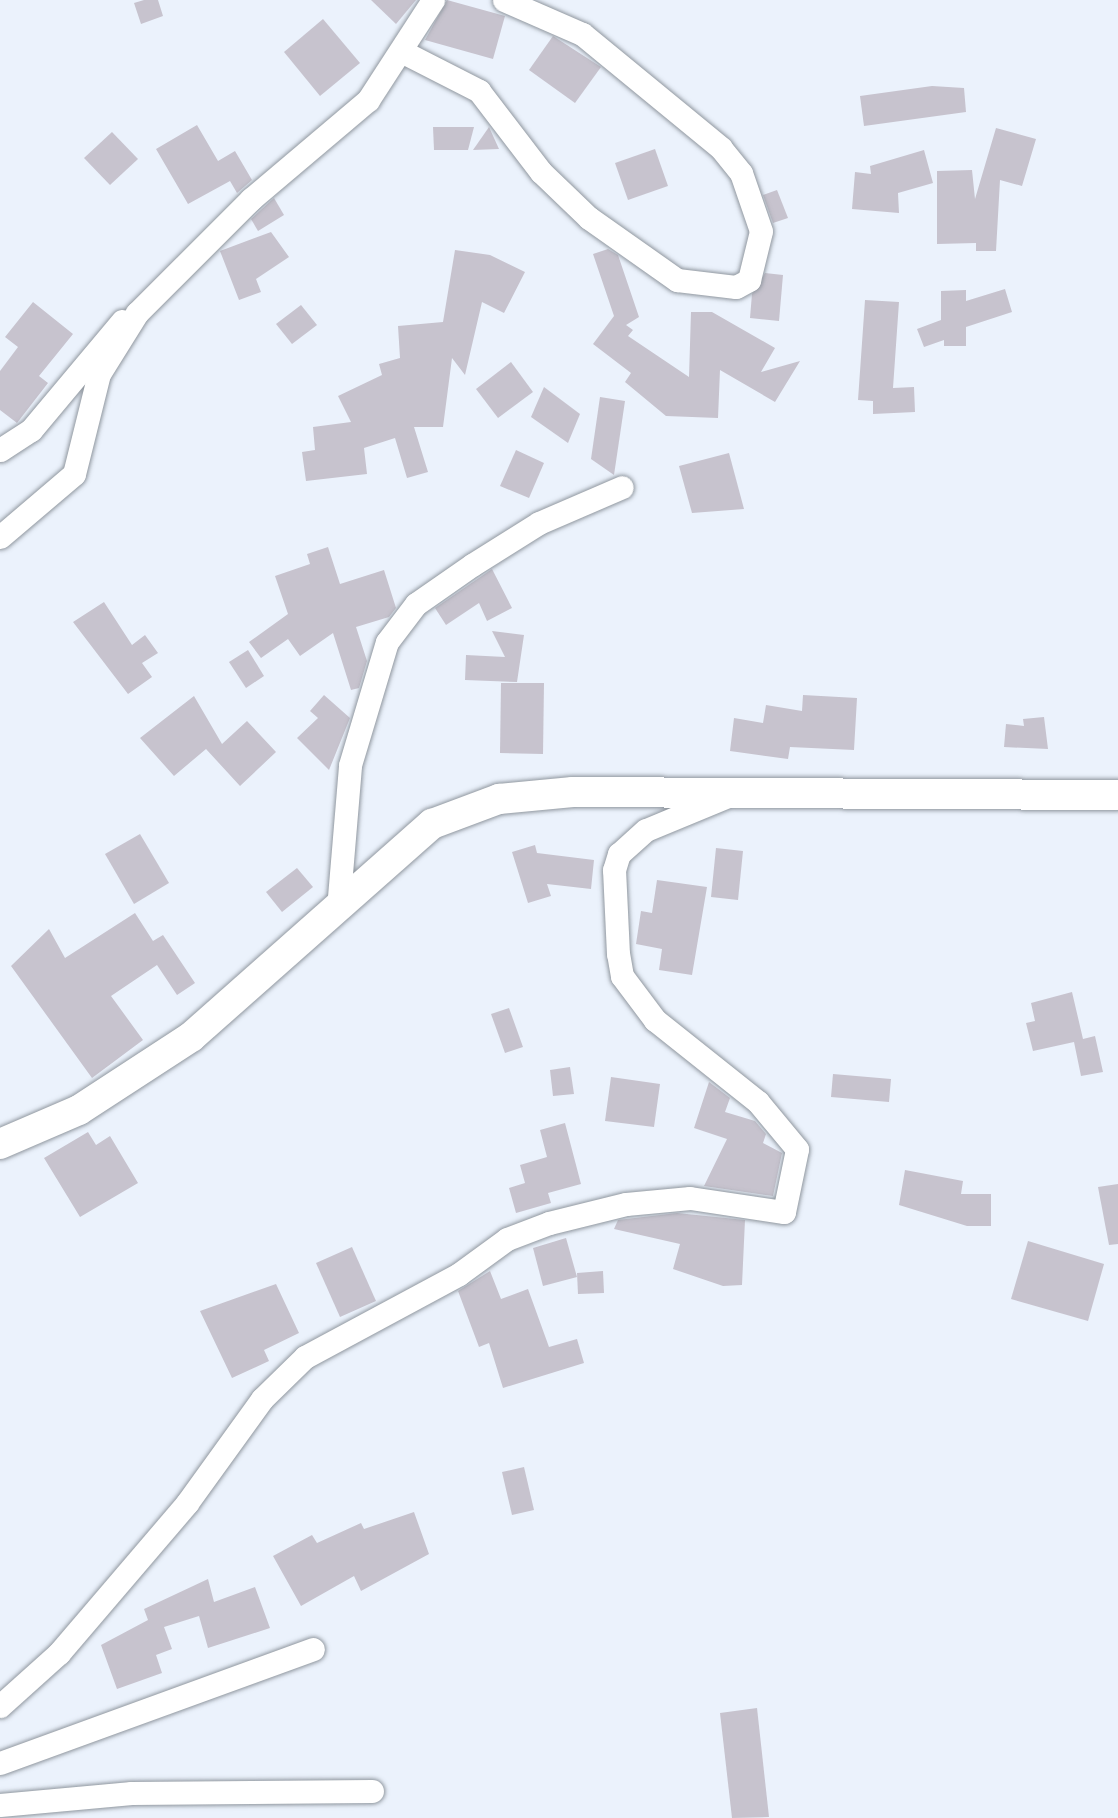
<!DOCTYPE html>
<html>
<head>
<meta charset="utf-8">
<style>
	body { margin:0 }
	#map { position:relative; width:1118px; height:1818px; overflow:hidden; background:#ebf2fc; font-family:"Asap Condensed",sans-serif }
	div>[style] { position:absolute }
	.building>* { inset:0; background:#c7c3ce }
	.roads { filter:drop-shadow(0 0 2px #90979f) drop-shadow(0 0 2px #90979f) }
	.minor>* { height:23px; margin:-11.5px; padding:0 11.5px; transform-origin:11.5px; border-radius:11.5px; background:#fff }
	.tertiary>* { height:30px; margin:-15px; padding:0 15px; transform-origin:15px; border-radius:15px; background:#fff }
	span { translate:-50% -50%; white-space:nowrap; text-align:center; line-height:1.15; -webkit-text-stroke:6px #fff; paint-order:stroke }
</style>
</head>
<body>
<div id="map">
	<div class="building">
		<i style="clip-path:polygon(144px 0,158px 0,163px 16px,141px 24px,134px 3px)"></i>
		<i style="clip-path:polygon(371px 0,416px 0,396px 24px)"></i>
		<i style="clip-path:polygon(447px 0,505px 16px,493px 59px,425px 40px)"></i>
		<i style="clip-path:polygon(323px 19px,360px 63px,320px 96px,284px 52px)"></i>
		<i style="clip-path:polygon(553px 36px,601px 67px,575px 103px,529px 70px)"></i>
		<i style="clip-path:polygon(932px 86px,964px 88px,966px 112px,864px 126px,860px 96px)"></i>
		<i style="clip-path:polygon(197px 125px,218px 161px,235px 151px,252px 180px,237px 193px,230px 181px,188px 204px,156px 149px)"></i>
		<i style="clip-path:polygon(433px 127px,474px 127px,468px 150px,434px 150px)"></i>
		<i style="clip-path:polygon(489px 127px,499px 149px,473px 150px)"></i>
		<i style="clip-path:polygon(996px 128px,1036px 139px,1022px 186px,1000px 180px,996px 251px,976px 251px,976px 243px,937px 244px,937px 171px,972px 170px,975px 199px)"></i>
		<i style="clip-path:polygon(112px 132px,138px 159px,110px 185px,84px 158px)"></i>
		<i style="clip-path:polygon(655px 149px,668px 186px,628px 200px,615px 163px)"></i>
		<i style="clip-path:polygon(924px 150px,933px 183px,898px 193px,899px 213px,852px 209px,855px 172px,871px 174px,870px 166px)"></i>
		<i style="clip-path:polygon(777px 190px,788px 218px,773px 223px,763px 195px)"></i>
		<i style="clip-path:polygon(274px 198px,284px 215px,258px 231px,251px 219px)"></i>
		<i style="clip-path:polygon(271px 232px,289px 257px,256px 279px,261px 292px,239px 300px,220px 251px)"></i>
		<i style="clip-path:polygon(608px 249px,618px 255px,639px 317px,626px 325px,633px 330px,628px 336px,689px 377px,691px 312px,712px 312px,775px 348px,761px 372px,800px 361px,775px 402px,720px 370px,718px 418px,666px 416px,625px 382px,631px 373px,593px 344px,614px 316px,593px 254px)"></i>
		<i style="clip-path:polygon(455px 250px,490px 255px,525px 272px,504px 313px,482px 302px,465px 375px,452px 358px,443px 427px,414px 427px,428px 472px,407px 478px,395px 438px,364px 448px,367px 474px,306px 481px,302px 452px,315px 450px,313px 427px,351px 422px,338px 396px,382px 375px,379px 364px,400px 358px,398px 326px,443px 322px)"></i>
		<i style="clip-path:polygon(765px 273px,783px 275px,779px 321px,750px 318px,752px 294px)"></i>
		<i style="clip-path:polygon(1005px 289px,1012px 312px,966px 327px,966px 346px,944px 346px,944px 340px,924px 347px,917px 329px,941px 320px,941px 291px,966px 290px,966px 301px)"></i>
		<i style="clip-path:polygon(865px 300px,899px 302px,893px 388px,914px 387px,915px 412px,873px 414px,873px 401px,858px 400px)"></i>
		<i style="clip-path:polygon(33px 302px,73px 334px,39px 376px,48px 383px,17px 423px,0 410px,0 371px,18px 347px,5px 337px)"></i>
		<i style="clip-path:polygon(301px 305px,317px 325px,292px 344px,276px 324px)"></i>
		<i style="clip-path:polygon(511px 362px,533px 392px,498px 418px,476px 389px)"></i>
		<i style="clip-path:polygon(544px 387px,580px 414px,568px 443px,531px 417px)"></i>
		<i style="clip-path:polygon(600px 397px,625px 401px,614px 475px,591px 459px)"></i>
		<i style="clip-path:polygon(516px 450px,544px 463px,529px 498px,500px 486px)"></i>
		<i style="clip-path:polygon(729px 453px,744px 509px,692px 513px,679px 466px)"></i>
		<i style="clip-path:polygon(328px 547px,340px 584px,384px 570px,396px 608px,389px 617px,356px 627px,367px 661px,359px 688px,351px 690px,333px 633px,300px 656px,288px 639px,261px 658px,249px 642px,288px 614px,275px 576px,310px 564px,307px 554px)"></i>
		<i style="clip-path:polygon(492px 569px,512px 608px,487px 621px,479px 603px,446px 625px,435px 608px)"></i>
		<i style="clip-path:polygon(104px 602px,132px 645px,145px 635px,158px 653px,142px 663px,152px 677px,128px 694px,73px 622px)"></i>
		<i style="clip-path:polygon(492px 631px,524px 635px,517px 682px,465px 680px,466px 655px,505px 657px)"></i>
		<i style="clip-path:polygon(248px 650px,264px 676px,246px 688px,229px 662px)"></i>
		<i style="clip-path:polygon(501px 683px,544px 683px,543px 754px,500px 753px)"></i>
		<i style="clip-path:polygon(324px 695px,350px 718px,329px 770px,297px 738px,318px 718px,310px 711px)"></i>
		<i style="clip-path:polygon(803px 695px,857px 698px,854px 750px,790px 747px,788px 759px,730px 751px,734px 718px,763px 723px,766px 705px,802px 711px)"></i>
		<i style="clip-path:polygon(194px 696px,222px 744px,247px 721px,276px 752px,240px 786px,206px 749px,174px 776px,140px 738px)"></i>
		<i style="clip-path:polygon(1044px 717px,1048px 749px,1004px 747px,1006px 724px,1024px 726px,1023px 719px)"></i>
		<i style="clip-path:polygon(140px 834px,169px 883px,134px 904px,105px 854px)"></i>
		<i style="clip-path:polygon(535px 845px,537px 853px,594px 860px,591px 889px,547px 884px,551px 896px,528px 903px,512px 852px)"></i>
		<i style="clip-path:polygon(716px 848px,743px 851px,738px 900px,711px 897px)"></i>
		<i style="clip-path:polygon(297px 868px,313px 887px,282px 912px,266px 892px)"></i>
		<i style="clip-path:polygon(657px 880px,707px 887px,692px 975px,659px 970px,662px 949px,636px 944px,641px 911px,652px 913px)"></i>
		<i style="clip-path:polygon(135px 913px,153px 941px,163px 935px,195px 983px,177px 995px,157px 965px,111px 996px,143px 1040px,92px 1078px,11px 966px,49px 929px,65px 958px)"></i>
		<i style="clip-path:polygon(1072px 992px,1083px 1039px,1095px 1036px,1103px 1072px,1081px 1076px,1074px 1042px,1033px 1051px,1026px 1023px,1035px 1021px,1031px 1003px)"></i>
		<i style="clip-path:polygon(509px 1008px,523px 1047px,505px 1053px,491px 1014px)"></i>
		<i style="clip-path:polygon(570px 1067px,574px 1094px,553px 1096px,550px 1070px)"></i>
		<i style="clip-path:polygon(833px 1074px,891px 1079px,889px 1102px,831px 1097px)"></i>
		<i style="clip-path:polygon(611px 1077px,660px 1084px,654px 1127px,605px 1121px)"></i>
		<i style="clip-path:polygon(709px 1082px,730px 1098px,725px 1112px,755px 1121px,766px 1134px,763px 1143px,782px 1153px,773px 1196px,704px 1186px,727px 1139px,694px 1128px)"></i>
		<i style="clip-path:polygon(565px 1123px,581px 1184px,548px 1193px,551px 1203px,516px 1213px,509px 1188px,525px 1183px,520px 1165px,547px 1157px,540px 1130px)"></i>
		<i style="clip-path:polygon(88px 1132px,96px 1145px,110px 1136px,138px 1183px,80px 1217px,44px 1158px)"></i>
		<i style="clip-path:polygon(905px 1170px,963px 1181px,961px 1194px,991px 1194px,991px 1226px,967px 1226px,899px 1205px)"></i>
		<i style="clip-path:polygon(1118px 1184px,1118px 1244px,1109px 1245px,1098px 1187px)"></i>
		<i style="clip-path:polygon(677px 1213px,745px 1220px,742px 1285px,723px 1286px,673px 1269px,680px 1244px,614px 1229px,618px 1220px)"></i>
		<i style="clip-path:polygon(566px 1238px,577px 1277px,543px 1286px,533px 1248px)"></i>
		<i style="clip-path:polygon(1028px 1241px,1104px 1264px,1088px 1321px,1011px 1299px)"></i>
		<i style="clip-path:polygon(352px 1247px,376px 1301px,340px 1317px,316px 1263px)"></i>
		<i style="clip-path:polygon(490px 1271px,501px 1299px,528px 1289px,549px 1347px,577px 1339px,584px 1363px,503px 1388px,489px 1343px,479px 1347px,458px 1291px)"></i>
		<i style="clip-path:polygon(603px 1271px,604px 1293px,578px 1294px,577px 1273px)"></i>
		<i style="clip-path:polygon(276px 1284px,299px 1333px,264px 1350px,269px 1361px,232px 1378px,200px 1311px)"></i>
		<i style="clip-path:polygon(524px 1467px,534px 1510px,512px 1515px,502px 1472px)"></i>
		<i style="clip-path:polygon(414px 1512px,429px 1554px,361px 1591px,354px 1576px,301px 1606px,273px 1556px,312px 1535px,317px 1543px,361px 1523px,364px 1529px)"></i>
		<i style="clip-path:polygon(208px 1579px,214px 1602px,255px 1587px,270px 1628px,208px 1648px,199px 1616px,164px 1627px,172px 1649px,156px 1655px,162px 1673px,117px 1689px,101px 1645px,148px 1620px,144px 1609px)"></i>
		<i style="clip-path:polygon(757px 1708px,769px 1817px,732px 1818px,720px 1713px)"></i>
	</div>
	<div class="roads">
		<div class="minor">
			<i style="left:401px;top:51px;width:88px;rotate:27.1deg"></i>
			<i style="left:479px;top:91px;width:102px;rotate:52.6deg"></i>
			<i style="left:541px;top:172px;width:66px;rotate:43.8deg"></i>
			<i style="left:589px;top:218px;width:108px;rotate:35.2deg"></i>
			<i style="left:677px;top:280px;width:59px;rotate:6.8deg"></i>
			<i style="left:736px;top:287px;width:15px;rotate:-28deg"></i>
			<i style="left:749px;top:280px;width:50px;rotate:-76.2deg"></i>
			<i style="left:761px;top:231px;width:61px;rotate:-109deg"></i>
			<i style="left:741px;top:173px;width:32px;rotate:-129deg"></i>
			<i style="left:721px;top:148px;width:180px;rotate:-140.6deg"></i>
			<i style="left:582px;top:34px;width:85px;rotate:-156.4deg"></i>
			<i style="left:0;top:450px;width:37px;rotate:-33deg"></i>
			<i style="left:31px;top:430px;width:142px;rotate:-50.1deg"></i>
			<i style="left:0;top:537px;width:97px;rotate:-40.4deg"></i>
			<i style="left:74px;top:474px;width:103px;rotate:-76deg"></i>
			<i style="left:99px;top:374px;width:72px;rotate:-58.1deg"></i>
			<i style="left:137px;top:313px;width:161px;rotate:-45deg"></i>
			<i style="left:251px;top:199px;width:153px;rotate:-40.2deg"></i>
			<i style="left:368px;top:100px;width:119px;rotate:-57deg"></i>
			<i style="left:338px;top:909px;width:144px;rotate:-85.2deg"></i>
			<i style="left:350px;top:765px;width:128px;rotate:-73.3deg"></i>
			<i style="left:387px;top:642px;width:48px;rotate:-52.7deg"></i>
			<i style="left:416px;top:604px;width:68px;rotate:-34.9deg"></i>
			<i style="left:472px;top:565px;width:79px;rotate:-32.1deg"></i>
			<i style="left:539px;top:523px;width:90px;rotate:-23.4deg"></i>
			<i style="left:0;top:1706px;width:79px;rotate:-41.9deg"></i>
			<i style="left:59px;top:1653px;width:197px;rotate:-49.5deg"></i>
			<i style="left:187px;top:1503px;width:128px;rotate:-54.2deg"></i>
			<i style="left:262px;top:1399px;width:60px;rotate:-44.3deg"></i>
			<i style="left:305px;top:1357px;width:175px;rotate:-28.3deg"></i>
			<i style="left:459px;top:1274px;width:59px;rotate:-36.1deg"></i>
			<i style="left:507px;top:1239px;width:45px;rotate:-20.9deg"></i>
			<i style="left:549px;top:1223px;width:79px;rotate:-13.9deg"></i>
			<i style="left:626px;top:1204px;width:64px;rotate:-5.4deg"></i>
			<i style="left:690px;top:1198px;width:95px;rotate:8.5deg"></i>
			<i style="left:784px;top:1212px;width:64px;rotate:-78.3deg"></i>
			<i style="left:797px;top:1149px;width:61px;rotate:-129.7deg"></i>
			<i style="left:758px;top:1102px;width:132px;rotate:-141.5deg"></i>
			<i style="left:655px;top:1020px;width:55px;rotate:-126.9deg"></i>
			<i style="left:622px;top:976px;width:22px;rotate:-100deg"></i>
			<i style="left:618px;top:954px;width:84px;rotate:-92.7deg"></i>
			<i style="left:614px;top:870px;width:17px;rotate:-73deg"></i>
			<i style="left:619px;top:854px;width:36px;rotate:-42deg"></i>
			<i style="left:646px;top:830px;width:89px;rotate:-22.5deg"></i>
			<i style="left:0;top:1763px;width:333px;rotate:-20deg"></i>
			<i style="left:0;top:1805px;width:132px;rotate:-5.2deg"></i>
			<i style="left:131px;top:1793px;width:241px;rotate:-0.5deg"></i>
		</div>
		<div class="tertiary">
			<i style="left:0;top:1144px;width:86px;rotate:-23.3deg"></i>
			<i style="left:79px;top:1110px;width:134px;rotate:-33.1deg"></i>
			<i style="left:191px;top:1037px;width:322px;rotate:-41.5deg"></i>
			<i style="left:432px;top:824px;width:72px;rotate:-20.5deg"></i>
			<i style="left:499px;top:799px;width:74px;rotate:-5.4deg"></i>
			<i style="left:573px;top:792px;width:545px;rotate:0.32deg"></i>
		</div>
	</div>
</div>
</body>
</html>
